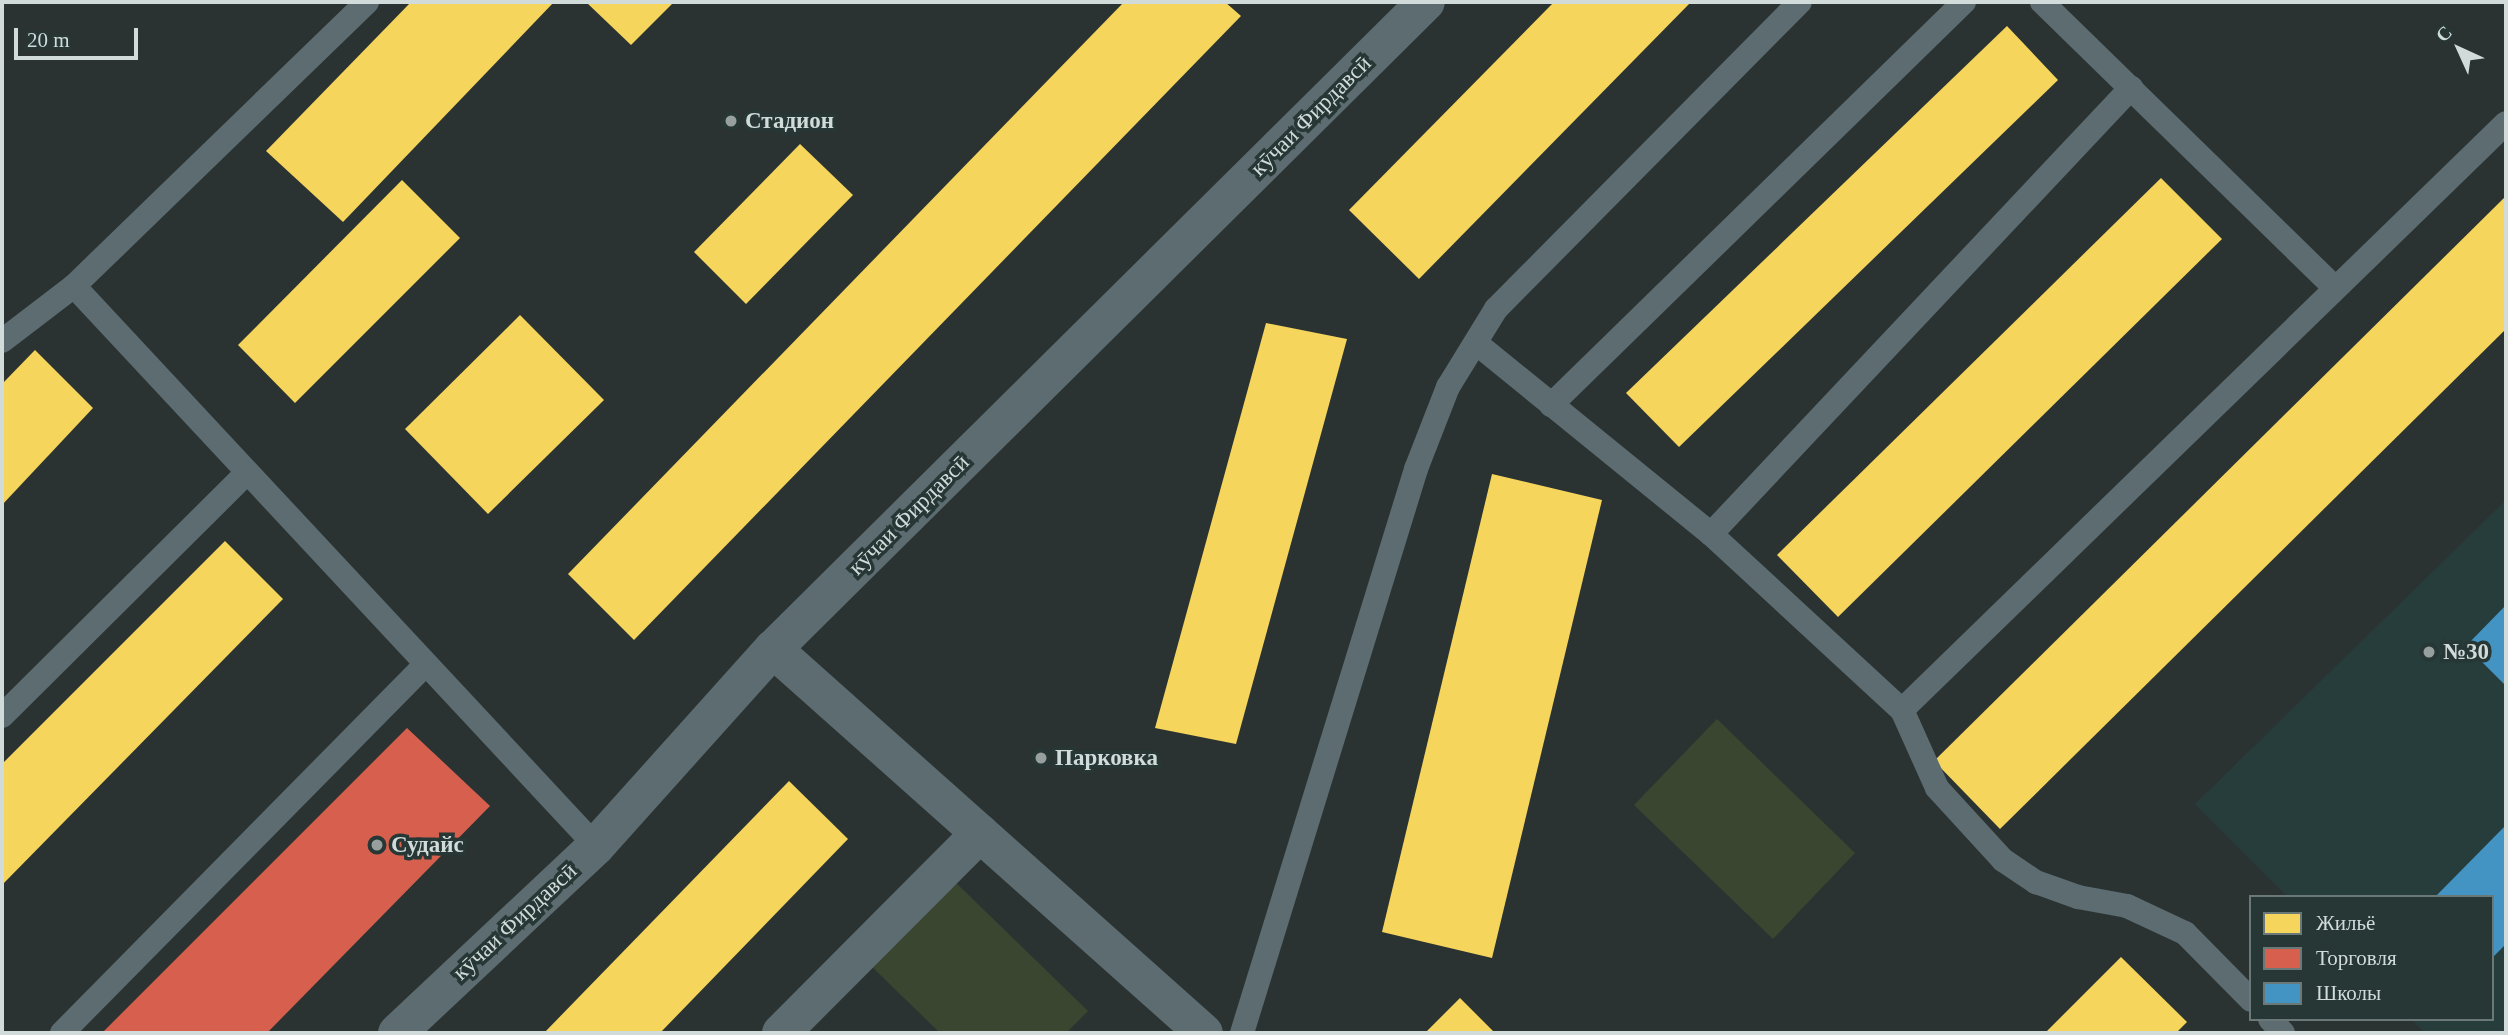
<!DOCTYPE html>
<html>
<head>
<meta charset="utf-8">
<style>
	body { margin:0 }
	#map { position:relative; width:2508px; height:1035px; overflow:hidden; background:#2a3332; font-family:Georgia,serif }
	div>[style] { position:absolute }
	.built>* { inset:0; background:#263d3c }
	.green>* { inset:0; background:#3b4630 }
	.homes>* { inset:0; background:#f6d55c }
	.shops>* { inset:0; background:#d6604d }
	.schools>* { inset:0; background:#4393c3 }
	.service>* { height:24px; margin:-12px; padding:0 12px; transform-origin:12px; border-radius:12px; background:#5c6c71 }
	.minor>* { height:38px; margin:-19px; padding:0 19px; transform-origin:19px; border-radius:19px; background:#5c6c71 }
	.tertiary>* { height:38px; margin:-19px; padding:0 19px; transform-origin:19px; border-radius:19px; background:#5c6c71 }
	.dots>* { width:19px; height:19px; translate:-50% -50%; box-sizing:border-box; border:4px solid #263735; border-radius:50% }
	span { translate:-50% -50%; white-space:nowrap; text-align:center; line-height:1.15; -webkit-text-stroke:7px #263735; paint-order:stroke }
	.street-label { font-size:23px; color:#d1dbda }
	.poi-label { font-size:23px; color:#d1dbda; font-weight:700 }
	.left { translate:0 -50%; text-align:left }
	.frame { position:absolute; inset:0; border:4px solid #d1dbda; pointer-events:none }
	.legend { position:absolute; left:2249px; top:895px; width:245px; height:126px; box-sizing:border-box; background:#263735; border:2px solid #6a7977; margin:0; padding:9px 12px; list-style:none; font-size:21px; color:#d1dbda }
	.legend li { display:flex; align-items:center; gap:14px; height:35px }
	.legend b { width:35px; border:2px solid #6a7977 }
	.north { position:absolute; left:2424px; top:14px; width:70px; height:70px; -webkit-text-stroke:5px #263735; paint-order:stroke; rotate:315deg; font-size:19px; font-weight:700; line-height:28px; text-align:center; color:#d1dbda }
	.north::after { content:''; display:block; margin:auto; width:24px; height:32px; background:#d1dbda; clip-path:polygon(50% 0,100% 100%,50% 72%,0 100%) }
	.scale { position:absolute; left:14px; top:28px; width:124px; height:32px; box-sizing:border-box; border:4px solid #d1dbda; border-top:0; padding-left:9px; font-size:21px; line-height:24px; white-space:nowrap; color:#d1dbda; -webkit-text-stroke:5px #263735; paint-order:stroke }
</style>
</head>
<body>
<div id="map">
	<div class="built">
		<i style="clip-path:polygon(2506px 500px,2506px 1033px,2425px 1033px,2411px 1019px,2492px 1019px,2492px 897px,2288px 897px,2195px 804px)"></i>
	</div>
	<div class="green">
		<i style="clip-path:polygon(1717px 719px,1855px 853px,1773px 939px,1634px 805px)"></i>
		<i style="clip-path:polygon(950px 877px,1088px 1011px,1066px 1033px,940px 1033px,867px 962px)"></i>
	</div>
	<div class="homes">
		<i style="clip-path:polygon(411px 2px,554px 2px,343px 222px,266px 151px)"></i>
		<i style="clip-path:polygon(586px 2px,674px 2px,631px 45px)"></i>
		<i style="clip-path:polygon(1124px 2px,1225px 2px,1241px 16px,634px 640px,568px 574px)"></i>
		<i style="clip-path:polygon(1554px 2px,1691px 2px,1419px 279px,1349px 210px)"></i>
		<i style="clip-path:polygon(2007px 26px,2058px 80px,1679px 447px,1626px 393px)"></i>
		<i style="clip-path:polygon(800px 144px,853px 195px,746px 304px,694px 252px)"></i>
		<i style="clip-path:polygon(2161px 178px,2222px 239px,1838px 617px,1777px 555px)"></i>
		<i style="clip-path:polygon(402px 180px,460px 238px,295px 403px,238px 345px)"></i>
		<i style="clip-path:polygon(2506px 196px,2506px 329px,2000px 829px,1934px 761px)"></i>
		<i style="clip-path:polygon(520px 315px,604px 400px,488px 514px,405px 429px)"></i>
		<i style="clip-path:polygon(1266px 323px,1347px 339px,1236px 744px,1155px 728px)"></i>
		<i style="clip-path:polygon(35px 350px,93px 408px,2px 505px,2px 384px)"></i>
		<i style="clip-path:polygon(1492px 474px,1602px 500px,1492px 958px,1382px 932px)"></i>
		<i style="clip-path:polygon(225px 541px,283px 599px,2px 885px,2px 764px)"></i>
		<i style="clip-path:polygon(789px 781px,848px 839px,660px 1033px,544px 1033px)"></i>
		<i style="clip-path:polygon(2121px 957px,2187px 1022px,2176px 1033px,2045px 1033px)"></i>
		<i style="clip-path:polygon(1460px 998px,1495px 1033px,1425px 1033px)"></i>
	</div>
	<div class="shops">
		<i style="clip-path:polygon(407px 728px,490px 806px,267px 1033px,102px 1033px)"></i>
	</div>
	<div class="schools">
		<i style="clip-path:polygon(2506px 605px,2506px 686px,2466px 646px)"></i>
		<i style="clip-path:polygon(2506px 825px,2506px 944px,2492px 958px,2492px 897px,2435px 897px)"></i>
	</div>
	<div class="service">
		<i style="left:2042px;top:2px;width:409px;rotate:44.3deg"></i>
		<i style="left:74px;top:286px;width:766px;rotate:47.01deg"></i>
		<i style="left:2px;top:341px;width:91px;rotate:-37.4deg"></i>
		<i style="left:74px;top:286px;width:408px;rotate:-44.1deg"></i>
		<i style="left:1476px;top:343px;width:303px;rotate:39.1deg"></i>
		<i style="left:1711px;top:534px;width:260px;rotate:42.7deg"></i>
		<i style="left:1902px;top:710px;width:85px;rotate:65.8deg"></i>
		<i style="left:1937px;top:788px;width:98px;rotate:47.5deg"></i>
		<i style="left:2003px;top:860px;width:40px;rotate:34deg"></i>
		<i style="left:2036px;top:882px;width:45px;rotate:19.7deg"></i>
		<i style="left:2078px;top:897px;width:50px;rotate:10.4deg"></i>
		<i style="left:2127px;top:906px;width:64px;rotate:25deg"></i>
		<i style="left:2185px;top:933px;width:94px;rotate:45.4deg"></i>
		<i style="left:1551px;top:405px;width:577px;rotate:-44.3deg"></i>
		<i style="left:1711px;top:534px;width:613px;rotate:-46.72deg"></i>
		<i style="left:1902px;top:710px;width:842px;rotate:-44.18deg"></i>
		<i style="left:2px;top:716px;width:344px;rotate:-44.8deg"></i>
		<i style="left:2270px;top:1019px;width:19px;rotate:47deg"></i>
		<i style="left:62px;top:1033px;width:517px;rotate:-45.39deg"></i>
		<i style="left:1242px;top:1033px;width:590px;rotate:-72.85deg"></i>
		<i style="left:1416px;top:469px;width:88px;rotate:-68.7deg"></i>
		<i style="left:1448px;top:387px;width:92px;rotate:-58.4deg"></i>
		<i style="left:1496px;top:309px;width:432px;rotate:-45.3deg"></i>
	</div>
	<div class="minor">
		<i style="left:773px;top:649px;width:577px;rotate:41.7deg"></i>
		<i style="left:781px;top:1033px;width:282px;rotate:-45.1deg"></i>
	</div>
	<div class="tertiary">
		<i style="left:397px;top:1033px;width:273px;rotate:-43.2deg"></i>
		<i style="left:596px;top:846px;width:265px;rotate:-48.1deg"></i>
		<i style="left:773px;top:649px;width:919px;rotate:-44.74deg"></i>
	</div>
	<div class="dots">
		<i style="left:731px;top:121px;background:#97a09f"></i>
		<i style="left:2429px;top:652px;background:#97a09f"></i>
		<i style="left:1041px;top:758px;background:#97a09f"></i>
		<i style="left:377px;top:845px;background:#97a09f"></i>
	</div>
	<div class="street-label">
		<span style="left:1311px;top:116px;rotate:-45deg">кӯчаи Фирдавсӣ</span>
		<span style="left:909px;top:515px;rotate:-45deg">кӯчаи Фирдавсӣ</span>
		<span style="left:515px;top:922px;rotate:-43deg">кӯчаи Фирдавсӣ</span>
	</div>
	<div class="poi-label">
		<span class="left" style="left:745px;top:121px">Стадион</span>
		<span class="left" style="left:2443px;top:652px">№30</span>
		<span class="left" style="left:1055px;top:758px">Парковка</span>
		<span class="left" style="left:391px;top:845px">Судайс</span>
	</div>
	<div class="frame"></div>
	<ul class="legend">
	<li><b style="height:19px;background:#f6d55c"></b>Жильё</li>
	<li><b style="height:19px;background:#d6604d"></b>Торговля</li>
	<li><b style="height:19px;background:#4393c3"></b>Школы</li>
	</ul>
	<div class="north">С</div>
	<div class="scale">20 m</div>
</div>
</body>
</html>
